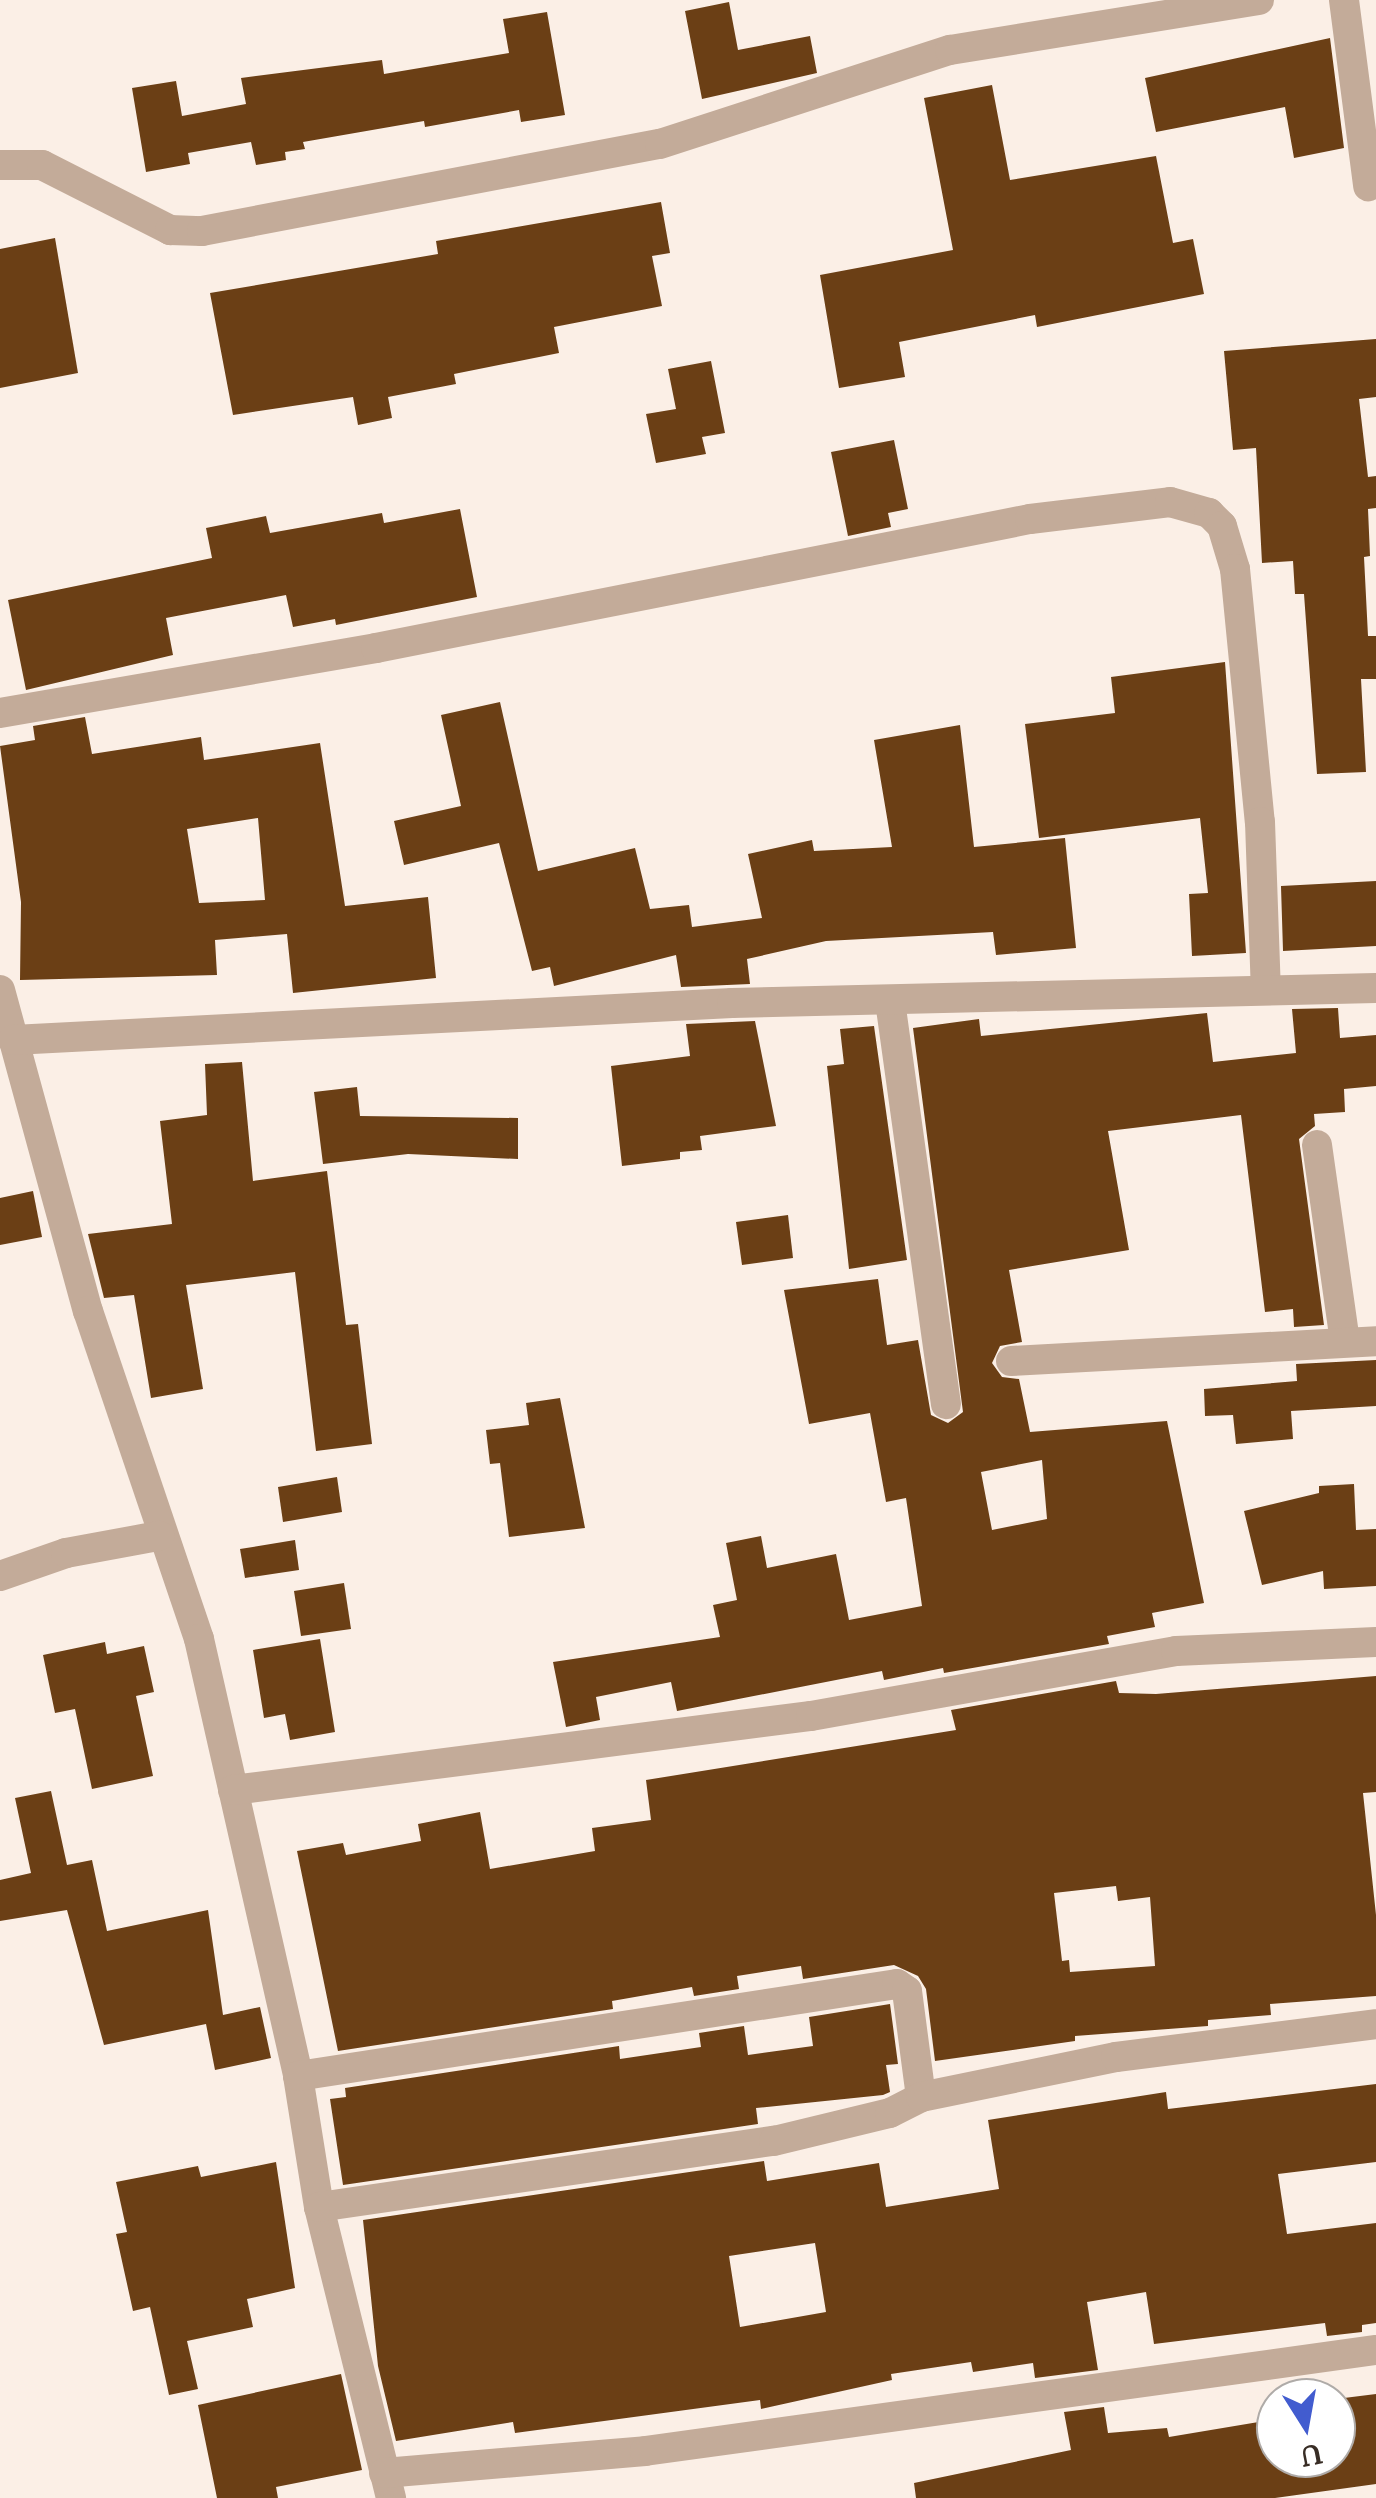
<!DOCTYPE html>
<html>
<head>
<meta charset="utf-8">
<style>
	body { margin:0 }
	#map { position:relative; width:1376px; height:2498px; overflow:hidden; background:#fbefe6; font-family:Lora,serif }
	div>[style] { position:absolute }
	.building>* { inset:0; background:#6b3f15 }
	.street>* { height:30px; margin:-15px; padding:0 15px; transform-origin:15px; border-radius:15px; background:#c3ab99 }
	span { translate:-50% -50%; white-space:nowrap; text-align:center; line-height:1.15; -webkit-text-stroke:10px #fff; paint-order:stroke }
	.north { position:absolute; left:1256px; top:2378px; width:100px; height:100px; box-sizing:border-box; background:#fff; border:2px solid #afaba8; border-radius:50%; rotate:169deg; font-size:28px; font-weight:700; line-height:40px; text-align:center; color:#382d25 }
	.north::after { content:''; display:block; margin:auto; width:35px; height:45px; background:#425ccf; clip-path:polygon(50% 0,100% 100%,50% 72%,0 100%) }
</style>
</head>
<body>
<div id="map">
	<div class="building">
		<i style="clip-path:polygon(729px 2px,738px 50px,810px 36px,817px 73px,702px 99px,685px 11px)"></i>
		<i style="clip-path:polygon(547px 12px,565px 115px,521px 122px,519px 110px,425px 127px,424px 121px,303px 142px,305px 149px,285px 152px,286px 160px,256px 165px,251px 142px,188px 153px,190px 164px,146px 172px,132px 88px,176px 81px,182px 116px,246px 104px,241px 78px,382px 60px,384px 74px,509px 53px,503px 19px)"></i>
		<i style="clip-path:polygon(1330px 38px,1344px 148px,1294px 158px,1285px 107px,1156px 132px,1145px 78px)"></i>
		<i style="clip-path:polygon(992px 85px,1010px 180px,1156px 156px,1173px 243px,1193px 239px,1204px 294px,1037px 327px,1035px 315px,899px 342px,905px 377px,839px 388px,820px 275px,953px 250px,924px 98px)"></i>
		<i style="clip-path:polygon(661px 202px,670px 253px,652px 256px,662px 306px,554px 327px,559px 353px,454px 374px,456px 384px,388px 397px,392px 418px,358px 425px,353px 397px,233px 415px,210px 293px,438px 254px,436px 241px)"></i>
		<i style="clip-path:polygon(55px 238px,78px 373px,0 388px,0 249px)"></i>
		<i style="clip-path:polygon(1376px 339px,1376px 397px,1359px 399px,1368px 477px,1376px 476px,1376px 508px,1368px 509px,1370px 556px,1364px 557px,1368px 636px,1376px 636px,1376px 679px,1361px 679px,1366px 772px,1317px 774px,1304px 594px,1295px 594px,1293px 561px,1262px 563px,1256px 448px,1233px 450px,1224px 351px)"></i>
		<i style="clip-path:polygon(711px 361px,725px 433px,702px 437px,706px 454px,656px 463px,646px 414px,676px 409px,668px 369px)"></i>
		<i style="clip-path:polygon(894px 440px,908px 509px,888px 513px,891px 527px,848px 536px,831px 452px)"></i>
		<i style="clip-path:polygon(460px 509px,477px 597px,336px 625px,335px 619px,293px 627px,286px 595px,166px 618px,173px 655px,26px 690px,8px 600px,212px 558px,206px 528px,266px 516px,270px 533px,382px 513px,384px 523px)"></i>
		<i style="clip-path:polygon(1225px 662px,1246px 953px,1192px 956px,1189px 894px,1208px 893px,1200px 818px,1039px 838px,1025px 724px,1115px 713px,1111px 677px)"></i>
		<i style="clip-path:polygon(500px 702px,538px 871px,635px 848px,650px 909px,689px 905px,692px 927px,762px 918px,748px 854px,812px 840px,814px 851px,892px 847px,874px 740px,960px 725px,974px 847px,1065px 838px,1076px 948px,996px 955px,993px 932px,826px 941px,747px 959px,750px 984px,681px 987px,676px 955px,554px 986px,550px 967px,532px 971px,499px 843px,404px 865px,394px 821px,461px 806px,441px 715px)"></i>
		<i style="clip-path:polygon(evenodd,85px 717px,92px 754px,201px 737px,204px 760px,320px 743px,345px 906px,428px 897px,436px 978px,293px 993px,287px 934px,215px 940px,217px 975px,20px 980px,21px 902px,0 746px,35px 740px,33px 726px,85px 717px,258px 818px,265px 900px,199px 903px,187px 829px,258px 818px)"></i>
		<i style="clip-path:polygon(1376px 881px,1376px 946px,1283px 951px,1281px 886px)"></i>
		<i style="clip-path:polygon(evenodd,1338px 1008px,1340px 1038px,1376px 1035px,1376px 1086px,1344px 1089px,1345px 1112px,1314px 1114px,1315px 1126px,1299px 1139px,1324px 1325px,1294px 1327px,1293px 1309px,1265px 1312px,1241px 1115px,1108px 1131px,1129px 1250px,1009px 1270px,1022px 1342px,1000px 1346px,992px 1363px,1002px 1377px,1019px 1379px,1030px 1432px,1167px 1421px,1204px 1603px,1152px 1613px,1155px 1627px,1107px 1636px,1109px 1644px,944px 1673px,943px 1668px,884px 1680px,882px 1671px,677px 1711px,671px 1682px,596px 1697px,600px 1720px,566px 1727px,553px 1662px,720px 1637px,713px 1605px,737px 1600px,726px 1543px,761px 1536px,767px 1568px,836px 1554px,849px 1620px,922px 1606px,906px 1498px,886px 1502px,870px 1413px,809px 1424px,784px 1290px,878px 1279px,887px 1345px,918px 1340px,931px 1415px,948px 1423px,963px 1412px,913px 1028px,979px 1019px,981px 1036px,1207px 1013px,1213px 1062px,1296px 1053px,1292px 1009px,1338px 1008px,1042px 1460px,1047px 1519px,992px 1530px,981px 1472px,1042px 1460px)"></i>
		<i style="clip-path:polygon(755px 1021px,776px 1126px,700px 1136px,702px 1150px,680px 1152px,680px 1159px,622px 1166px,611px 1066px,690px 1056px,686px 1024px)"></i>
		<i style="clip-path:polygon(874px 1026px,907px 1260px,849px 1269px,827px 1066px,844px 1064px,840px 1029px)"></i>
		<i style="clip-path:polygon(242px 1062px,253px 1181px,327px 1171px,346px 1325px,358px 1324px,372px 1444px,316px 1451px,295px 1272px,186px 1285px,203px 1389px,151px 1398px,134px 1295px,104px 1298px,88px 1234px,172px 1224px,160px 1121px,207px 1115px,205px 1064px)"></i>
		<i style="clip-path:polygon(357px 1087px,360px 1116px,518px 1118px,518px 1159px,408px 1154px,323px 1164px,314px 1092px)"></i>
		<i style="clip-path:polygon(33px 1191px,42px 1237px,0 1245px,0 1198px)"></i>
		<i style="clip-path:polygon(788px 1215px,793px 1258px,742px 1265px,736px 1222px)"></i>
		<i style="clip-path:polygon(1376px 1360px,1376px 1406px,1291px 1411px,1293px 1439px,1236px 1444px,1233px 1415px,1205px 1416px,1204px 1389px,1297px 1381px,1296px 1364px)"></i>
		<i style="clip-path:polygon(560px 1398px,585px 1528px,509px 1537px,500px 1463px,490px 1464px,486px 1430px,529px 1425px,526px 1403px)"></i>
		<i style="clip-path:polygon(337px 1477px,342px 1512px,283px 1522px,278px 1487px)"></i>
		<i style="clip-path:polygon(1354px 1484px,1356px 1530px,1376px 1529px,1376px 1586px,1324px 1589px,1323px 1571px,1262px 1585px,1244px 1511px,1319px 1493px,1319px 1486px)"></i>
		<i style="clip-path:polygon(295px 1540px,299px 1570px,245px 1578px,240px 1549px)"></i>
		<i style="clip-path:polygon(344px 1583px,351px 1629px,301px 1636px,294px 1591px)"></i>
		<i style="clip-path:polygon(320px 1639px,335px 1732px,290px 1740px,285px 1714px,264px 1718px,253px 1650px)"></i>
		<i style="clip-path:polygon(105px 1642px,107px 1654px,144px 1646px,154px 1692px,136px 1696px,153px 1776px,92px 1789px,75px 1709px,55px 1713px,43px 1655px)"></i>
		<i style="clip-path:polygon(evenodd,1376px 1676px,1376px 1792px,1363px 1793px,1376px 1915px,1376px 1996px,1270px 2004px,1271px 2015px,1208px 2020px,1208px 2026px,1075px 2036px,1075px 2041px,935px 2061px,926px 1989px,918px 1976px,894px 1965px,803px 1979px,801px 1966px,737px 1976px,739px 1989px,694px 1996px,692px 1987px,612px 2001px,613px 2009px,338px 2051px,297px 1851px,343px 1843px,346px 1855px,421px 1841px,418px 1824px,480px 1812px,490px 1869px,595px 1851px,592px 1828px,651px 1820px,646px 1780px,956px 1730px,951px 1710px,1116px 1681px,1119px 1693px,1156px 1694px,1376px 1676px,1116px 1886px,1118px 1901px,1150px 1897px,1155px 1966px,1070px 1972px,1069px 1960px,1062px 1961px,1054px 1893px,1116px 1886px)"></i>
		<i style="clip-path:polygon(51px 1791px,67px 1865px,92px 1860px,107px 1931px,208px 1910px,223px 2015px,260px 2007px,271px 2058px,215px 2070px,206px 2024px,104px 2045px,67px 1910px,0 1921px,0 1880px,31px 1873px,15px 1798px)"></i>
		<i style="clip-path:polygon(890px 2004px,898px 2064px,886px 2065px,890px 2092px,883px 2095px,756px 2108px,758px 2124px,343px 2185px,330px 2099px,346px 2097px,345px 2088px,619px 2046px,620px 2059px,701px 2047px,699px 2033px,744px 2026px,748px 2055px,813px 2046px,809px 2017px)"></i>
		<i style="clip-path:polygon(evenodd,1376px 2084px,1376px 2162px,1278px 2174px,1287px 2234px,1376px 2223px,1376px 2323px,1362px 2325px,1362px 2332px,1327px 2336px,1325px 2323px,1154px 2344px,1146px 2292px,1087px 2302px,1098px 2370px,1035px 2378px,1033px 2363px,973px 2372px,971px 2362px,891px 2374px,892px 2380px,761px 2409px,760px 2400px,515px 2433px,513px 2422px,396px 2441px,378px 2366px,363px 2220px,764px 2161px,767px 2181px,879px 2163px,886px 2207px,999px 2189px,988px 2120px,1166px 2092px,1168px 2109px,1376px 2084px,815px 2243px,826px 2312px,740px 2327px,729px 2256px,815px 2243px)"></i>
		<i style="clip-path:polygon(276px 2162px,295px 2288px,247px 2299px,253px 2327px,187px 2341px,198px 2389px,169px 2395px,150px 2307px,133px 2311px,116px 2234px,127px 2232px,116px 2182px,198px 2166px,201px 2177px)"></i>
		<i style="clip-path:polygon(341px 2374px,362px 2470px,276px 2487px,278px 2498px,217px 2498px,198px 2405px)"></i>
		<i style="clip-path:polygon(1376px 2394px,1376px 2484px,1275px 2498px,916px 2498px,914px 2483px,1071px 2450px,1064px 2412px,1104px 2407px,1108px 2433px,1167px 2428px,1169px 2437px,1276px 2419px,1276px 2458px,1336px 2458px,1336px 2399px)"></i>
	</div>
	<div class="street">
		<i style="left:1344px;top:0;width:188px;rotate:82.6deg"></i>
		<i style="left:0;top:165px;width:42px"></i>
		<i style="left:42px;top:165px;width:144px;rotate:26.9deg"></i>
		<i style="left:170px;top:230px;width:32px;rotate:2deg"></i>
		<i style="left:202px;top:231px;width:466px;rotate:-10.8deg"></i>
		<i style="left:660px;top:144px;width:305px;rotate:-18deg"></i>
		<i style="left:950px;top:50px;width:313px;rotate:-9.2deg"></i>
		<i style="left:0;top:713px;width:382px;rotate:-9.8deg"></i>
		<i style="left:376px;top:648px;width:667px;rotate:-11.16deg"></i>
		<i style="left:1030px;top:519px;width:141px;rotate:-6.9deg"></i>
		<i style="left:1170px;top:502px;width:41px;rotate:15.8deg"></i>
		<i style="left:1209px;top:513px;width:18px;rotate:45deg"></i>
		<i style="left:1222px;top:526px;width:45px;rotate:73.2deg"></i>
		<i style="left:1235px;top:569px;width:254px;rotate:84.4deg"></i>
		<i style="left:1260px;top:822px;width:168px;rotate:88deg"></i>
		<i style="left:0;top:990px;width:333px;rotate:74.7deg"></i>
		<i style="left:88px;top:1311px;width:346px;rotate:71.3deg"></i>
		<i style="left:199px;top:1639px;width:448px;rotate:77.2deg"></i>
		<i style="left:298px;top:2076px;width:133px;rotate:80.9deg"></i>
		<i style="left:319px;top:2207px;width:300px;rotate:76.1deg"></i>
		<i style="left:890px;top:1001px;width:407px;rotate:82.1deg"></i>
		<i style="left:13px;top:1040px;width:720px;rotate:-2.95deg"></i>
		<i style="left:732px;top:1003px;width:644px;rotate:-1.33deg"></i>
		<i style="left:1317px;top:1145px;width:198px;rotate:81.9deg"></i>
		<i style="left:1011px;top:1361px;width:366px;rotate:-3.1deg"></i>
		<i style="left:0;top:1576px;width:70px;rotate:-19.2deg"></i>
		<i style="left:66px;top:1553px;width:95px;rotate:-10.4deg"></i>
		<i style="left:233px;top:1790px;width:583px;rotate:-7.3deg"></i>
		<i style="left:811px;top:1716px;width:371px;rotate:-10.1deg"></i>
		<i style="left:1176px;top:1651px;width:200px;rotate:-2.6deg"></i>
		<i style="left:298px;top:2076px;width:606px;rotate:-8.73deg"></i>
		<i style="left:897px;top:1984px;width:12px;rotate:35deg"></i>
		<i style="left:907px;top:1991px;width:107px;rotate:82.5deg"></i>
		<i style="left:319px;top:2207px;width:460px;rotate:-8.3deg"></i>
		<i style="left:774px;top:2141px;width:119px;rotate:-13.6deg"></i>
		<i style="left:890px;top:2113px;width:35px;rotate:-27deg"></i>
		<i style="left:921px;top:2097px;width:199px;rotate:-11.6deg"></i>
		<i style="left:1116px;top:2057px;width:262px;rotate:-7.2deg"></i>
		<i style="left:384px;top:2473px;width:262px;rotate:-4.8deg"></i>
		<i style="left:645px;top:2451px;width:738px;rotate:-7.87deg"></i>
	</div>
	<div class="north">U</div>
</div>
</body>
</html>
